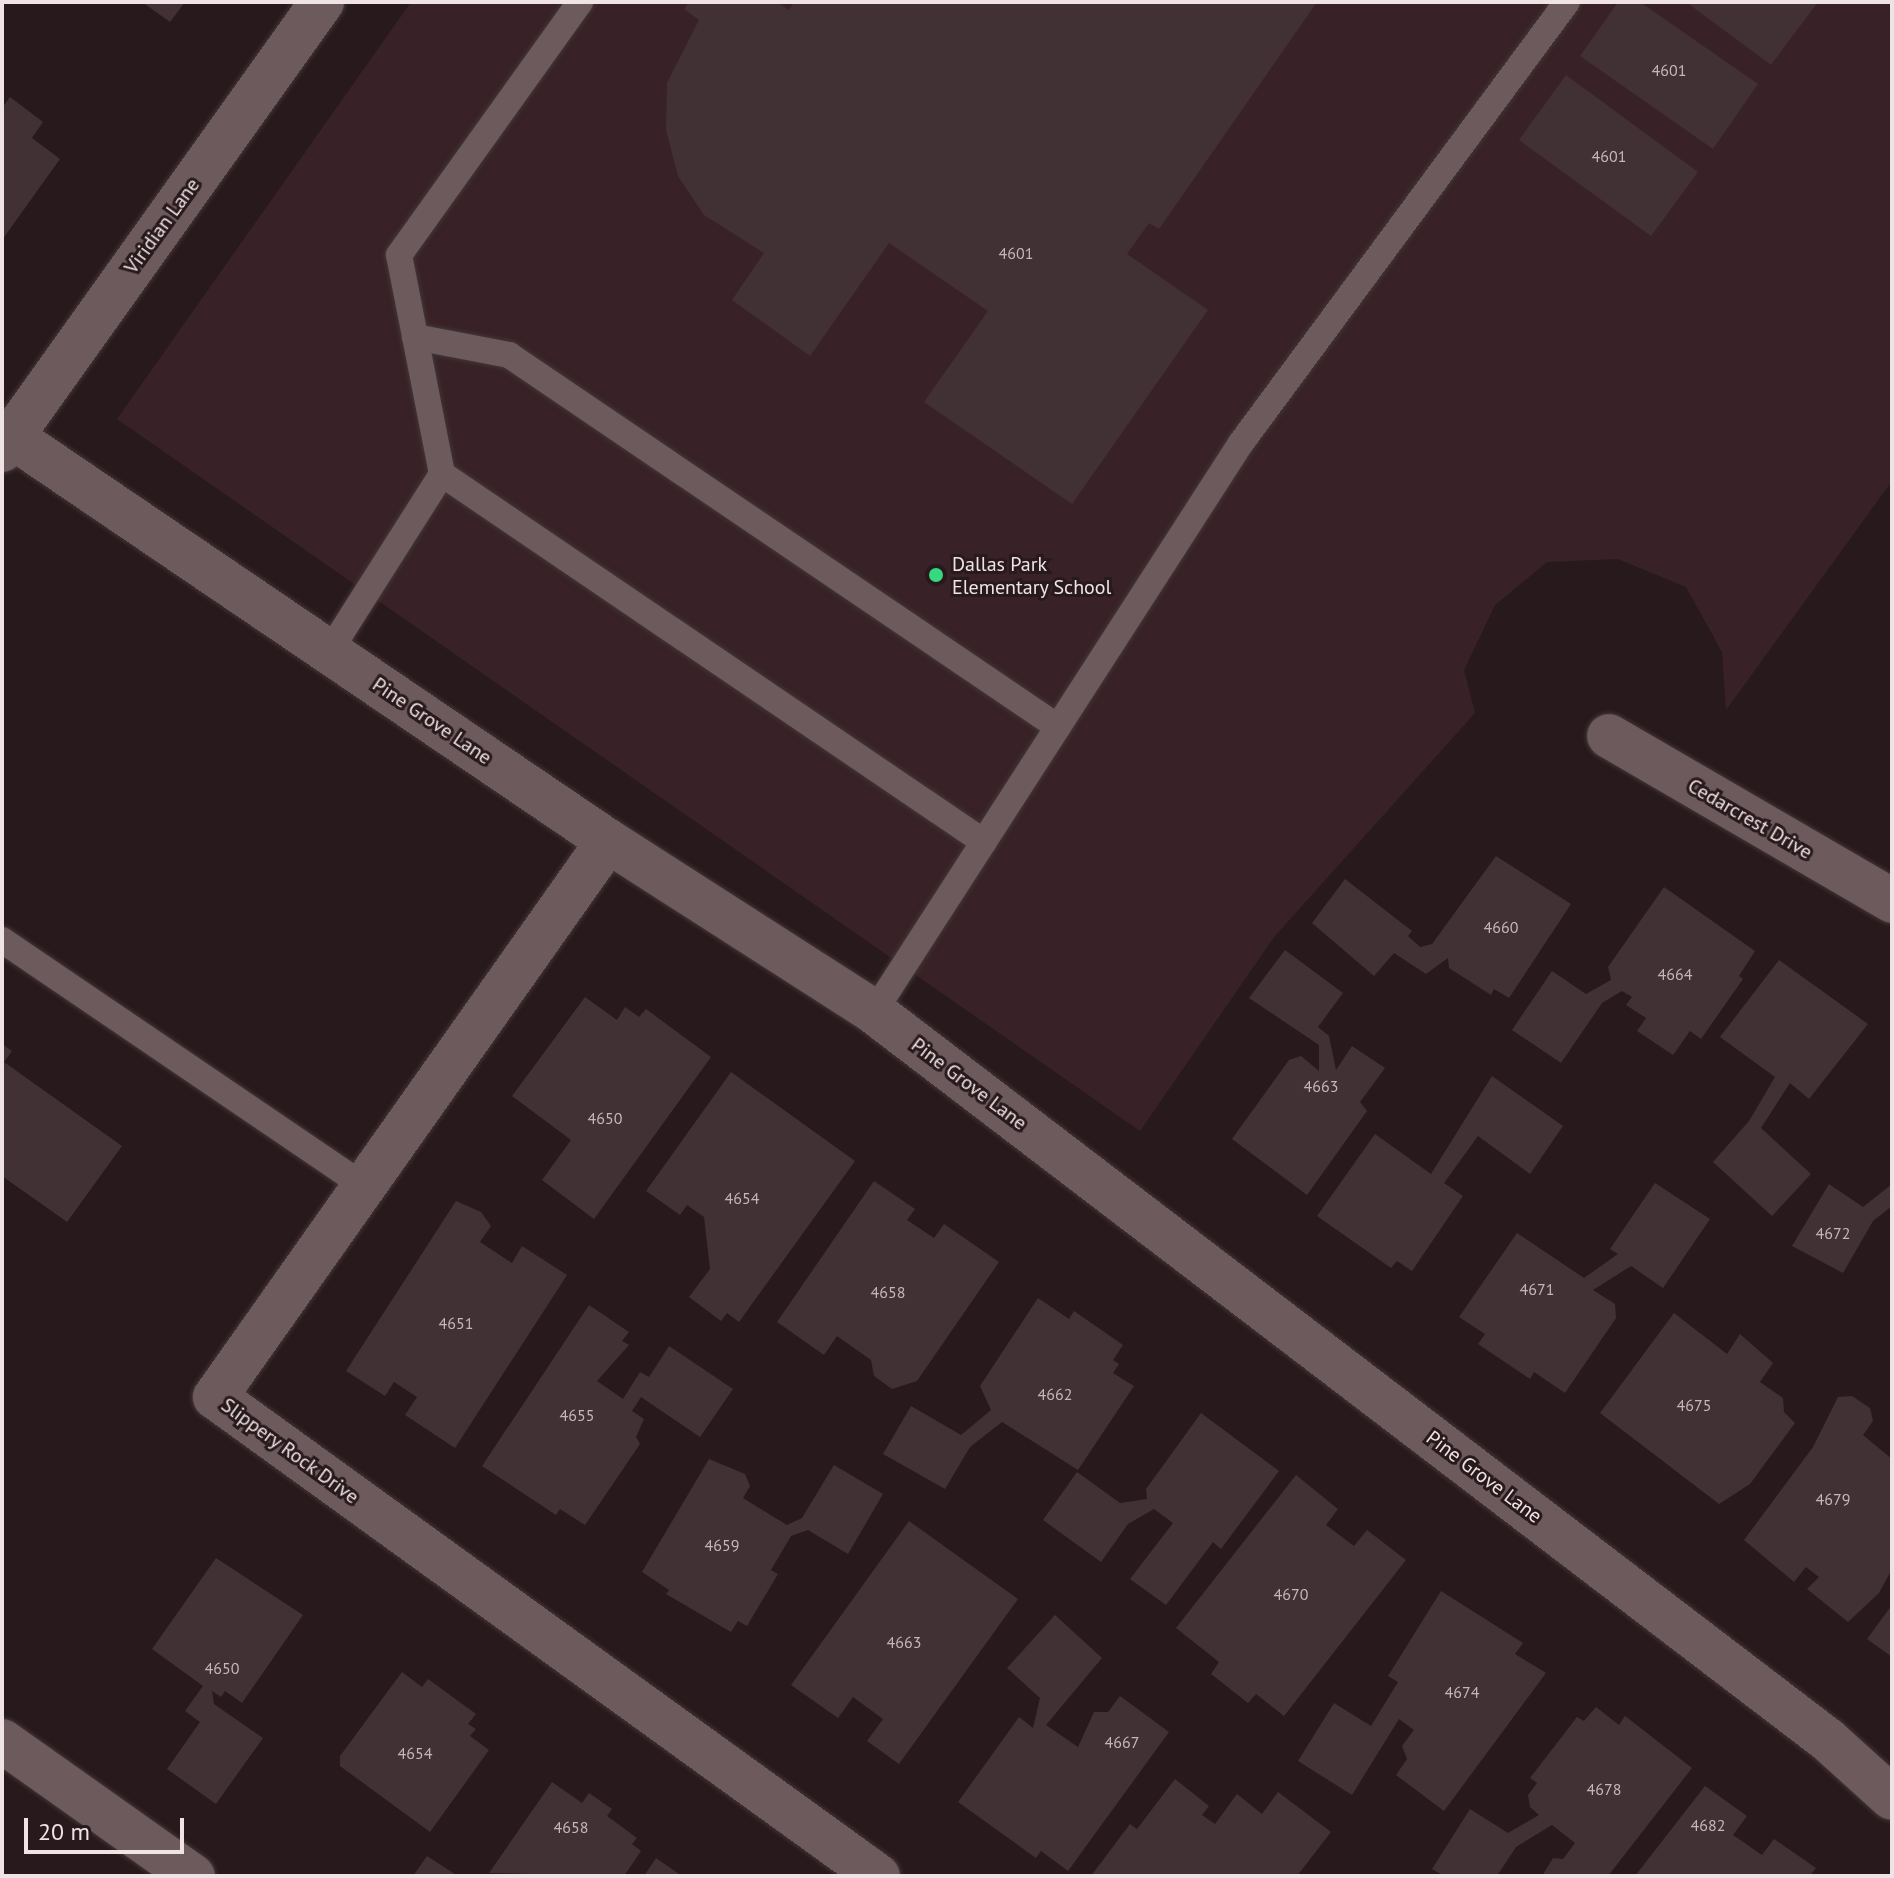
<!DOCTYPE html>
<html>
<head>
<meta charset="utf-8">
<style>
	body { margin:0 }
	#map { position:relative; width:1894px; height:1878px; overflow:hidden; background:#28191d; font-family:"PT Sans",sans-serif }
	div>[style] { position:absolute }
	.built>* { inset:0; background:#382227 }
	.building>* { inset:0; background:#413134 }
	.roads { filter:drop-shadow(0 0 2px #413638) drop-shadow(0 0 2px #413638) }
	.lane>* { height:26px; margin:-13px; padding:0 13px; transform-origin:13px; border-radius:13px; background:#6c5a5d }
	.street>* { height:44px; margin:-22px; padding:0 22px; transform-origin:22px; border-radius:22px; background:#6c5a5d }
	.secondary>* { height:44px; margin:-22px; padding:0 22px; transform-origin:22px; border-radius:22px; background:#6c5a5d }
	.dots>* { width:22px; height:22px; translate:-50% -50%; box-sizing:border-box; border:4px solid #28191d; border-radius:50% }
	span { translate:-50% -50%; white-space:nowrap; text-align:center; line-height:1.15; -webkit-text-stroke:6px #28191d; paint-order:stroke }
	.number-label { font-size:16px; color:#c4b6ba }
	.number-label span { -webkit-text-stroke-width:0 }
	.street-label { font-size:20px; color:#efe3e6 }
	.poi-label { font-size:20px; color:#efe3e6 }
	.left { translate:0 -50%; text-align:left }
	.frame { position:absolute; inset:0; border:4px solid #efe3e6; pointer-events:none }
	.scale { position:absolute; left:24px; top:1818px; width:160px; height:36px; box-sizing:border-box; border:4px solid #efe3e6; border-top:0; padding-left:10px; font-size:24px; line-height:28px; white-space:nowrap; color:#efe3e6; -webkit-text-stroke:6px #28191d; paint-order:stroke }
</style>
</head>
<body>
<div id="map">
	<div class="built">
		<i style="clip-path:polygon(411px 2px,1892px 2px,1892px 481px,1726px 710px,1722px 652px,1686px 587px,1618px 559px,1547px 562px,1495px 605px,1464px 670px,1475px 713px,1274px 937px,1140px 1131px,117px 419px)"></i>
	</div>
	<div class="building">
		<i style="clip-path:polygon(142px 2px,185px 2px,170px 22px)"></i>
		<i style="clip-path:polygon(689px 2px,777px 2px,789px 10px,794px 2px,1317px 2px,1159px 229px,1149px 223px,1127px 254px,1208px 310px,1072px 504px,924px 402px,988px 311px,889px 243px,810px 356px,732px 300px,764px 253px,704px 215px,678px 176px,666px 130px,667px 83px,699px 20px,684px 9px)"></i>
		<i style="clip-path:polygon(1618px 2px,1640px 2px,1758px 84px,1713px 149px,1580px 56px)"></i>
		<i style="clip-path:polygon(1686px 2px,1818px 2px,1771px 65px)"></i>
		<i style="clip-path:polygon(1566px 75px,1698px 172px,1651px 236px,1519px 140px)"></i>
		<i style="clip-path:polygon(10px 97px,43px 122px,32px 138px,60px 159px,2px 240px,2px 108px)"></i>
		<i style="clip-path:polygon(1496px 856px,1571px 904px,1509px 998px,1494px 989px,1491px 995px,1449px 968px,1448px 958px,1426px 974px,1394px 953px,1374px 976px,1312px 923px,1345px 879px,1412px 931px,1408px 936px,1420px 947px,1432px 944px)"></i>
		<i style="clip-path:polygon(1664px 887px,1755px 951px,1739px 976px,1743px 979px,1701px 1039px,1690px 1031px,1673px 1055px,1637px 1031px,1646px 1018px,1626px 1005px,1632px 997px,1622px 991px,1602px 1003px,1561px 1063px,1512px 1030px,1552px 971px,1586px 994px,1611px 980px,1608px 967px)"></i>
		<i style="clip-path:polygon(1285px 950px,1343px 993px,1318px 1027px,1329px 1036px,1336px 1070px,1352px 1046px,1385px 1068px,1360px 1102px,1367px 1111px,1307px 1195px,1232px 1139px,1289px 1060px,1301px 1056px,1319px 1071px,1319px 1045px,1249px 998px)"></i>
		<i style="clip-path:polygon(1779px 960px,1868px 1024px,1809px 1099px,1790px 1083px,1761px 1128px,1811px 1174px,1772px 1216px,1713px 1162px,1749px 1121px,1775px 1077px,1720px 1037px)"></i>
		<i style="clip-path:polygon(585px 997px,617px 1020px,625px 1007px,639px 1017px,646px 1009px,711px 1057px,594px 1219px,542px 1180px,571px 1140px,512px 1096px)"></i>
		<i style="clip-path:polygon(2px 1044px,12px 1051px,4px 1062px,122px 1146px,67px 1222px,2px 1176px)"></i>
		<i style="clip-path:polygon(731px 1072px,855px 1161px,739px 1322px,727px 1313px,721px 1321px,689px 1297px,710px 1269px,704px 1217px,687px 1205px,680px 1215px,646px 1191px)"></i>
		<i style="clip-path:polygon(1492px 1076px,1563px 1126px,1530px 1174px,1478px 1136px,1444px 1183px,1463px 1196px,1412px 1271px,1397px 1261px,1391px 1268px,1317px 1216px,1375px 1134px,1431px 1174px)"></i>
		<i style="clip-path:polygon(874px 1181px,915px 1209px,907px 1220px,934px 1238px,944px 1224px,999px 1262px,917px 1381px,892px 1389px,874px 1376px,871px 1360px,837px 1336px,824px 1355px,777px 1322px)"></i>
		<i style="clip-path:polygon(1655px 1183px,1710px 1219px,1663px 1288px,1631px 1266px,1593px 1290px,1615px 1304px,1616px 1318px,1565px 1393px,1534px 1372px,1530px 1379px,1478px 1344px,1485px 1334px,1459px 1317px,1517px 1233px,1584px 1278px,1618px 1254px,1610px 1249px)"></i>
		<i style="clip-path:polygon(1829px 1184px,1863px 1207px,1892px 1184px,1892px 1206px,1873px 1221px,1843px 1273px,1792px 1246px)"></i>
		<i style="clip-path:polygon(456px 1201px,481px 1212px,491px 1226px,480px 1242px,512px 1263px,522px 1246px,567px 1275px,455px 1448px,405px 1415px,417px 1397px,394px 1382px,385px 1396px,346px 1371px)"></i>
		<i style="clip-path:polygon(1038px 1298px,1069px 1319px,1074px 1311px,1123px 1345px,1113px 1360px,1119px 1364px,1113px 1373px,1134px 1386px,1078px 1470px,1002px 1422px,970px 1447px,945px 1489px,883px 1454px,911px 1406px,961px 1435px,991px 1410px,980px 1386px)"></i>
		<i style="clip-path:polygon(589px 1305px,629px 1332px,622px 1341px,629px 1345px,597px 1381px,623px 1399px,640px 1372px,649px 1377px,669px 1346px,733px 1389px,700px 1437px,641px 1397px,632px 1411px,644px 1419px,636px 1437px,640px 1444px,585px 1525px,560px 1509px,556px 1515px,482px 1466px)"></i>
		<i style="clip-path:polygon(1674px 1313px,1727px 1354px,1740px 1334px,1773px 1363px,1760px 1382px,1783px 1398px,1784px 1412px,1795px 1423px,1750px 1484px,1719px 1504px,1600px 1413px)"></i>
		<i style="clip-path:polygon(1852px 1396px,1870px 1408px,1873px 1421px,1863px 1435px,1892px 1459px,1892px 1569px,1879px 1593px,1848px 1622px,1807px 1589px,1819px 1577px,1806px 1567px,1794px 1582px,1744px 1540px,1813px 1447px,1838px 1397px)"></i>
		<i style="clip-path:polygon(1201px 1413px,1279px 1471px,1221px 1549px,1213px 1542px,1166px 1605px,1130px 1579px,1173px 1523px,1154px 1509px,1128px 1524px,1101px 1562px,1043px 1520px,1077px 1472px,1120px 1503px,1147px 1499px,1146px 1489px)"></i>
		<i style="clip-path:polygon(709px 1459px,745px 1474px,750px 1486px,743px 1498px,787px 1525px,802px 1518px,834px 1465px,883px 1494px,848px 1554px,808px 1530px,791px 1536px,771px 1570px,778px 1574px,747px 1626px,738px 1621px,731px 1632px,666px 1594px,669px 1590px,642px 1572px)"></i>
		<i style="clip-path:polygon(1296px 1475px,1338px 1509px,1326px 1525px,1354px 1546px,1367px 1530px,1406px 1560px,1284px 1716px,1256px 1694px,1248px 1703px,1211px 1674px,1219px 1662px,1176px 1628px)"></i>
		<i style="clip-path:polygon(909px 1521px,1018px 1599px,899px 1764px,867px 1741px,883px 1719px,853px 1697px,838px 1718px,791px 1685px)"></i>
		<i style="clip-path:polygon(216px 1558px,303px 1615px,242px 1703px,225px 1691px,221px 1697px,212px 1691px,214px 1704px,263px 1738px,216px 1804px,167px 1769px,200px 1722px,185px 1711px,203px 1686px,152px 1649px)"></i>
		<i style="clip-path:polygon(1441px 1591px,1523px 1643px,1515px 1654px,1546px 1673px,1444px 1811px,1396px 1775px,1407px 1759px,1402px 1746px,1414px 1730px,1399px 1719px,1352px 1795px,1298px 1761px,1334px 1703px,1371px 1726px,1398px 1682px,1388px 1676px)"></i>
		<i style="clip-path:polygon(1892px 1605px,1892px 1657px,1867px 1639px)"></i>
		<i style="clip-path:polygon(1055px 1615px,1102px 1658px,1046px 1725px,1078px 1747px,1094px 1712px,1108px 1712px,1120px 1696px,1169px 1732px,1068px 1871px,1041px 1851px,1036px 1858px,958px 1802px,1019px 1717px,1033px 1728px,1040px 1698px,1007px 1668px)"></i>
		<i style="clip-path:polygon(402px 1672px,422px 1687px,428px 1679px,476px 1714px,468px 1724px,476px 1729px,470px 1736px,489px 1750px,430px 1832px,340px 1766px,340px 1756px)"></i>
		<i style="clip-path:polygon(1596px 1707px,1619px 1725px,1625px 1716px,1692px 1768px,1608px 1876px,1542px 1876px,1553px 1858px,1563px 1859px,1575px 1843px,1552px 1825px,1516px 1847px,1497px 1876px,1444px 1876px,1432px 1869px,1470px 1809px,1508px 1833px,1539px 1815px,1530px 1807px,1528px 1795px,1537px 1783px,1530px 1778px,1577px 1717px,1584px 1721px)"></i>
		<i style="clip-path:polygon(1175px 1779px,1209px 1806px,1202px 1815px,1215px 1824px,1237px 1794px,1262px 1814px,1278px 1792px,1331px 1832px,1297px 1876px,1091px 1876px,1130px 1824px,1137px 1829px)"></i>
		<i style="clip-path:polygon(552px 1782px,582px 1803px,589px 1793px,612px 1809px,607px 1816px,637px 1838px,632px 1844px,641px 1851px,624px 1876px,489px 1873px)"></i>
		<i style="clip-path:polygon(1705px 1786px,1747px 1816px,1733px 1835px,1762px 1855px,1774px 1839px,1816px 1868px,1810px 1876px,1635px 1876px)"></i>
		<i style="clip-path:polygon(427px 1856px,458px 1876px,413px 1876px)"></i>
		<i style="clip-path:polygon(656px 1858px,682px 1876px,644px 1876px)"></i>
	</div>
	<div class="roads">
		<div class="lane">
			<i style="left:415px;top:337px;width:96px;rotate:10.8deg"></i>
			<i style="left:509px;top:355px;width:663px;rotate:34.12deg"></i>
			<i style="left:442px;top:474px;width:655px;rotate:34.18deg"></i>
			<i style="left:329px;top:652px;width:211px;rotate:-57.6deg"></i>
			<i style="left:442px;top:474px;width:223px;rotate:-101.1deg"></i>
			<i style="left:399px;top:255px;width:311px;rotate:-54.4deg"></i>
			<i style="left:2px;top:940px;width:438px;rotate:34.2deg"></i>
			<i style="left:874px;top:1012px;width:677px;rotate:-57.18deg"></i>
			<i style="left:1241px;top:443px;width:548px;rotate:-53.53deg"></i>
		</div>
		<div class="street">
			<i style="left:2px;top:430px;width:732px;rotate:34.15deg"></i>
			<i style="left:608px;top:841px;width:316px;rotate:32.7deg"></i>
			<i style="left:874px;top:1012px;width:1200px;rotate:37.35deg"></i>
			<i style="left:1828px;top:1740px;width:86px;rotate:42.2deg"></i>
			<i style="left:2px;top:450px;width:551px;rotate:-54.46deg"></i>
			<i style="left:1609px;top:736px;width:328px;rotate:30.2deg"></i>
			<i style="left:608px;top:841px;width:681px;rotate:125.25deg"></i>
			<i style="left:215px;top:1397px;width:818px;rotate:35.85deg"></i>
		</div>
		<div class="secondary">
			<i style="left:2px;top:1741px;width:234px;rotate:35.3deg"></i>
		</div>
	</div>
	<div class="dots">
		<i style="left:936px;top:575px;background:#36d880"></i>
	</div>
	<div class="number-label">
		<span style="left:1669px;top:70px">4601</span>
		<span style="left:1609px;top:156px">4601</span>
		<span style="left:1016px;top:253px">4601</span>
		<span style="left:1501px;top:927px">4660</span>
		<span style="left:1675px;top:974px">4664</span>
		<span style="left:1321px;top:1086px">4663</span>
		<span style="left:605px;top:1118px">4650</span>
		<span style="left:742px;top:1198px">4654</span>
		<span style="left:1833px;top:1233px">4672</span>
		<span style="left:1537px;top:1289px">4671</span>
		<span style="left:888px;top:1292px">4658</span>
		<span style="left:456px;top:1323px">4651</span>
		<span style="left:1055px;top:1394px">4662</span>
		<span style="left:1694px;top:1405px">4675</span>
		<span style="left:577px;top:1415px">4655</span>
		<span style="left:1833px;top:1499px">4679</span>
		<span style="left:722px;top:1545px">4659</span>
		<span style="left:1291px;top:1594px">4670</span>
		<span style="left:904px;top:1642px">4663</span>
		<span style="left:222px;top:1668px">4650</span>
		<span style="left:1462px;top:1692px">4674</span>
		<span style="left:1122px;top:1742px">4667</span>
		<span style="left:415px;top:1753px">4654</span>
		<span style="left:1604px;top:1789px">4678</span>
		<span style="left:1708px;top:1825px">4682</span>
		<span style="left:571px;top:1827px">4658</span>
	</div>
	<div class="street-label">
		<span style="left:162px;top:226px;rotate:-54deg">Viridian Lane</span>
		<span style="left:432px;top:721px;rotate:34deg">Pine Grove Lane</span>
		<span style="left:1750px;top:819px;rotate:30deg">Cedarcrest Drive</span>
		<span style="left:969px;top:1084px;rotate:37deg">Pine Grove Lane</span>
		<span style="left:290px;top:1451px;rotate:36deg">Slippery Rock Drive</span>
		<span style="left:1484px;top:1477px;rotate:37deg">Pine Grove Lane</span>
	</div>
	<div class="poi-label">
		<span class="left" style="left:952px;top:576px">Dallas Park<br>Elementary School</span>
	</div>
	<div class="frame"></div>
	<div class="scale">20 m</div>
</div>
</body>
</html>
